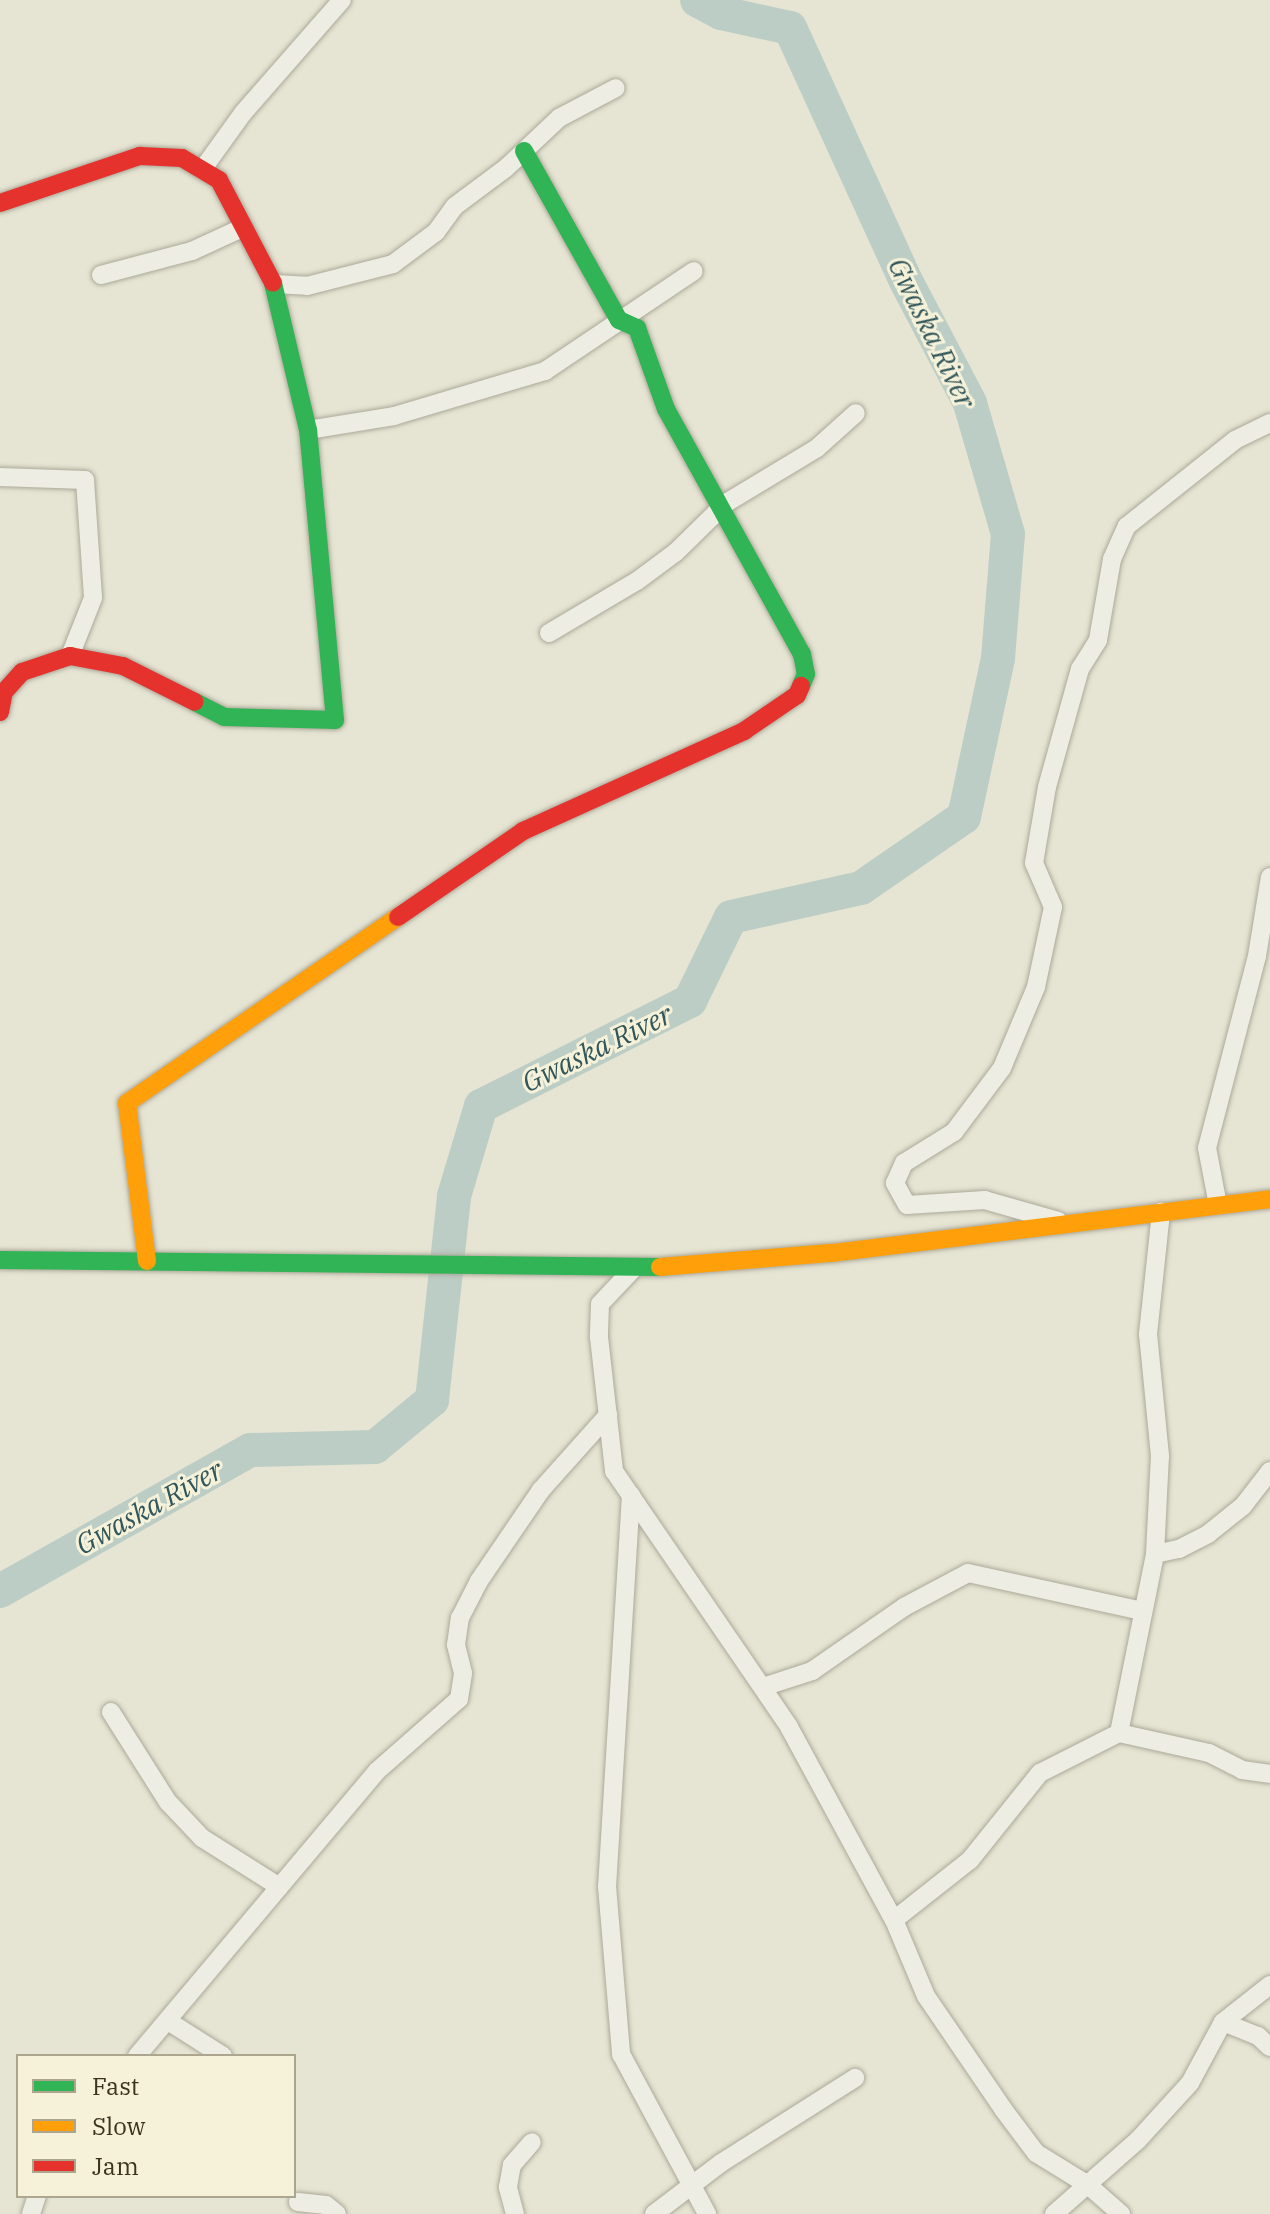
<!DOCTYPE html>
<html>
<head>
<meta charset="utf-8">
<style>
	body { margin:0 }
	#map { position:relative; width:1270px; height:2214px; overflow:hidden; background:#e6e4d2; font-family:"IBM Plex Serif",serif }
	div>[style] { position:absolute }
	.river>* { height:34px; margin:-17px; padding:0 17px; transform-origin:17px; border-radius:17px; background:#bccdc5 }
	.roads { filter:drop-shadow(0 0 2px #aca99a) drop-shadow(0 0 2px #aca99a) }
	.street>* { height:18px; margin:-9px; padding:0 9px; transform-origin:9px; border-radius:9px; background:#eeede3 }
	.fast>* { height:18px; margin:-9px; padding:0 9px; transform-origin:9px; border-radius:9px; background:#30b455 }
	.slow>* { height:18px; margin:-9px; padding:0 9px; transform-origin:9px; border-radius:9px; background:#ff9f0a }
	.jam>* { height:18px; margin:-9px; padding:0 9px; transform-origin:9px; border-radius:9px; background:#e5322d }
	span { translate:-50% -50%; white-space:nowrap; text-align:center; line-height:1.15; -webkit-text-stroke:6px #f6f2d9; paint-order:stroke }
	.water-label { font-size:28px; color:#31565b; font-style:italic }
	.legend { position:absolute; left:16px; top:2054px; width:280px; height:144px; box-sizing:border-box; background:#f6f2d9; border:2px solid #aca68f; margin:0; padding:10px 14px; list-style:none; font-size:24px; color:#3c3321 }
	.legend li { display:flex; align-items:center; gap:16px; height:40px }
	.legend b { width:40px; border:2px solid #aca68f }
</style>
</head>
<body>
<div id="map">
	<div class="river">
		<i style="left:0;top:1591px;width:287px;rotate:-29.4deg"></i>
		<i style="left:250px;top:1450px;width:125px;rotate:-1.4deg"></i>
		<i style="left:375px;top:1447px;width:74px;rotate:-39.5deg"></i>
		<i style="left:432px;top:1400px;width:205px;rotate:-83.8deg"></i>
		<i style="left:454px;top:1196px;width:94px;rotate:-73.3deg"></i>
		<i style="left:481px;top:1106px;width:234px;rotate:-26.7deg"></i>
		<i style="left:690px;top:1001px;width:93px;rotate:-64deg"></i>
		<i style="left:731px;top:917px;width:133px;rotate:-12.6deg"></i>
		<i style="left:861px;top:888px;width:125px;rotate:-34.6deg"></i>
		<i style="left:964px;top:817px;width:163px;rotate:-77.9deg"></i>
		<i style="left:998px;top:658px;width:124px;rotate:-85.4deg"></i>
		<i style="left:1008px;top:534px;width:136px;rotate:-106.2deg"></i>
		<i style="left:970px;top:403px;width:140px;rotate:-117.7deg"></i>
		<i style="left:905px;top:279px;width:276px;rotate:-114.6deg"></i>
		<i style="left:790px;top:28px;width:71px;rotate:-167.7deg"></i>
		<i style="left:721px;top:13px;width:27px;rotate:-152deg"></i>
	</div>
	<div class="roads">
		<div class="street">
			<i style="left:202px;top:170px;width:70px;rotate:-54.3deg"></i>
			<i style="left:243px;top:113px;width:150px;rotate:-48.8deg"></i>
			<i style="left:101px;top:275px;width:94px;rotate:-14.8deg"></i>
			<i style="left:192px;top:251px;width:55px;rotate:-24.7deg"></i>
			<i style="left:274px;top:284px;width:33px;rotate:3deg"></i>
			<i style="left:307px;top:286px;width:89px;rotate:-14.3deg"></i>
			<i style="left:393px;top:264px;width:54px;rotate:-36.7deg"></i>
			<i style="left:436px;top:232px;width:32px;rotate:-54deg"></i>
			<i style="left:455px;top:206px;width:64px;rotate:-36.7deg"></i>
			<i style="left:506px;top:168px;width:73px;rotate:-43.3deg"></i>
			<i style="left:559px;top:118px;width:64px;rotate:-27.8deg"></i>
			<i style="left:308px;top:430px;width:87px;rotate:-9.2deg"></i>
			<i style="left:394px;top:416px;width:158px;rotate:-16.6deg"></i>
			<i style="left:545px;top:371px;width:179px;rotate:-33.9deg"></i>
			<i style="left:0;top:477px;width:85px;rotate:2deg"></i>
			<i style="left:85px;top:480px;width:118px;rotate:86.1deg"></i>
			<i style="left:93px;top:598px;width:62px;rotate:111.6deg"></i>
			<i style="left:549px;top:633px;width:102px;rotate:-30.6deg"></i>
			<i style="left:637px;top:581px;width:49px;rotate:-36.6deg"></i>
			<i style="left:676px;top:552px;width:70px;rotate:-44.4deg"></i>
			<i style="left:726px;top:503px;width:106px;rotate:-31.1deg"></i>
			<i style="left:817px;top:448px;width:52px;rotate:-41.9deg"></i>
			<i style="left:1218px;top:1205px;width:58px;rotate:-100.9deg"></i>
			<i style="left:1207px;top:1148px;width:198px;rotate:-75.4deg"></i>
			<i style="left:1257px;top:956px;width:80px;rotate:-80.7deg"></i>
			<i style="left:1058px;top:1221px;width:76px;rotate:-164deg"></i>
			<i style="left:985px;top:1200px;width:78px;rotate:176.3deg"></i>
			<i style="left:907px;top:1205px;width:25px;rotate:-119deg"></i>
			<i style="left:895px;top:1183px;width:22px;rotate:-66deg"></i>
			<i style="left:904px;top:1163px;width:59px;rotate:-31.8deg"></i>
			<i style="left:954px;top:1132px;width:80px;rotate:-53.1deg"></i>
			<i style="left:1002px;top:1068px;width:88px;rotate:-67.2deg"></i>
			<i style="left:1036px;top:987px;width:82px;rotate:-78deg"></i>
			<i style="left:1053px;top:907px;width:48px;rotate:-113.4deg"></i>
			<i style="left:1034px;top:863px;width:77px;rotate:-80.3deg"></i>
			<i style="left:1047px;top:787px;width:123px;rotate:-74.4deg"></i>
			<i style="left:1080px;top:669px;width:34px;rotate:-58deg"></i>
			<i style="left:1098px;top:640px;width:82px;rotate:-80.2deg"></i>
			<i style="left:1112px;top:559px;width:36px;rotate:-66deg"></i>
			<i style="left:1127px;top:526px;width:138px;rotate:-38.5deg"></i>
			<i style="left:1235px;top:440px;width:39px;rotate:-26deg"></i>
			<i style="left:633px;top:1269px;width:48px;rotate:133.3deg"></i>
			<i style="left:600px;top:1304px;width:33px;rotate:92deg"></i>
			<i style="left:599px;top:1337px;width:135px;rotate:83.6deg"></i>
			<i style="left:614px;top:1471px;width:310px;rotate:55.6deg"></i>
			<i style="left:789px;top:1727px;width:220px;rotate:61.5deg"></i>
			<i style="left:894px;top:1920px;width:82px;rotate:67.2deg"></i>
			<i style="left:926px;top:1996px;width:137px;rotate:55.7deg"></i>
			<i style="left:1003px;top:2109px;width:55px;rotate:53.1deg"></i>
			<i style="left:1036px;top:2153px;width:61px;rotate:31.6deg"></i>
			<i style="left:1088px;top:2185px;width:44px;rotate:41.3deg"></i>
			<i style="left:631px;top:1495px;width:392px;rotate:93.5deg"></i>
			<i style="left:607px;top:1886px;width:169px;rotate:85.2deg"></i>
			<i style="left:621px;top:2054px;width:182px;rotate:61.7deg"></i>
			<i style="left:1155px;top:1554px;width:25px;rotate:-12deg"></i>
			<i style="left:1179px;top:1549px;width:33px;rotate:-27deg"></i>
			<i style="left:1208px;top:1534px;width:45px;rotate:-38.7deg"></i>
			<i style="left:1243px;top:1506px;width:44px;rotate:-52.4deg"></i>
			<i style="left:763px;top:1687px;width:52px;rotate:-18.1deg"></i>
			<i style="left:812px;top:1671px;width:112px;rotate:-34.8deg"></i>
			<i style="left:904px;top:1607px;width:72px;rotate:-28deg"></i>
			<i style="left:968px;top:1573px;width:179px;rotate:12.3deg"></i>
			<i style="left:111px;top:1712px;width:107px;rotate:57.7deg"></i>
			<i style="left:168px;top:1802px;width:50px;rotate:46.6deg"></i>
			<i style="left:202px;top:1838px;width:90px;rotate:32.3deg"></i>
			<i style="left:1119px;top:1733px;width:92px;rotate:12.5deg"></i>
			<i style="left:1209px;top:1753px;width:37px;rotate:27deg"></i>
			<i style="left:1242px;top:1770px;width:28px;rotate:8deg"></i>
			<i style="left:894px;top:1920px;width:97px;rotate:-38.3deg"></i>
			<i style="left:970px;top:1860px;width:112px;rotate:-51.2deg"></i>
			<i style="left:1040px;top:1773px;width:89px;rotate:-26.9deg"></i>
			<i style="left:1119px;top:1733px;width:183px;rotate:-78.6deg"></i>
			<i style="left:1155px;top:1554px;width:98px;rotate:-87.1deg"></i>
			<i style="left:1160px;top:1456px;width:123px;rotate:-95.6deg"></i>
			<i style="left:1148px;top:1334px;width:123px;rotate:-83.9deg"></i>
			<i style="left:168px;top:2021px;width:65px;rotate:32.5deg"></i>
			<i style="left:1223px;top:2022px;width:38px;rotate:22deg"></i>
			<i style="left:1258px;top:2036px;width:16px;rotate:43deg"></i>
			<i style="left:137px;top:2056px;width:373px;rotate:-49.9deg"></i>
			<i style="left:377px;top:1771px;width:109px;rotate:-41.3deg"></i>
			<i style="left:459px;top:1699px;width:26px;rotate:-81deg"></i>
			<i style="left:463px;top:1673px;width:29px;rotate:-104deg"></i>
			<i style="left:456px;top:1645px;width:27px;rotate:-82deg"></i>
			<i style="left:460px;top:1618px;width:42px;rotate:-62.8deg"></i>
			<i style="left:479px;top:1581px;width:110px;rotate:-55.7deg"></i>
			<i style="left:541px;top:1490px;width:101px;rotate:-48.2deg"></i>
			<i style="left:298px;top:2202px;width:28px;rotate:6deg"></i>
			<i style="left:326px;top:2205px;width:14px;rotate:39deg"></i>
			<i style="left:31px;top:2214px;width:19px;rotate:-72deg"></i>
			<i style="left:515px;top:2214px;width:28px;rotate:-105deg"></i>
			<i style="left:508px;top:2187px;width:22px;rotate:-80deg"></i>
			<i style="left:512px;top:2165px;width:30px;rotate:-49deg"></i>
			<i style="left:654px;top:2214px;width:84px;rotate:-37.3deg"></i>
			<i style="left:721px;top:2163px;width:159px;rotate:-32.4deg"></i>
			<i style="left:1054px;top:2214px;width:112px;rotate:-41.4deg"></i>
			<i style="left:1138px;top:2140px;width:77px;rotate:-47.6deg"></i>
			<i style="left:1190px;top:2083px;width:69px;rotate:-61.6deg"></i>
			<i style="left:1223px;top:2022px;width:60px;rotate:-38.2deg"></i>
		</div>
		<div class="fast">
			<i style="left:524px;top:151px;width:194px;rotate:60.7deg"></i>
			<i style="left:619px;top:320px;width:20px;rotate:24deg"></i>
			<i style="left:637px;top:328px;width:86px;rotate:70.3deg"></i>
			<i style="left:666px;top:409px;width:280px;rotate:61deg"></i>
			<i style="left:802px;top:654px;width:20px;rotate:79deg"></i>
			<i style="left:806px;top:674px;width:13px;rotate:113deg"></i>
			<i style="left:195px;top:702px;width:33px;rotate:27deg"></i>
			<i style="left:224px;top:717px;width:111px;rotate:1.5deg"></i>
			<i style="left:335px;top:720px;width:291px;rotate:-95.3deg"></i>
			<i style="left:308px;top:430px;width:151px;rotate:-103.4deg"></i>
			<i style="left:0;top:1260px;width:660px;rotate:0.61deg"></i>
		</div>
		<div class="slow">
			<i style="left:147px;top:1261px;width:159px;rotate:-97.2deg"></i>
			<i style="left:127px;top:1103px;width:329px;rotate:-34.5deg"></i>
			<i style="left:660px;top:1267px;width:173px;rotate:-4.7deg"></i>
			<i style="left:832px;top:1253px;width:441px;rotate:-7deg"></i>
		</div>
		<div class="jam">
			<i style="left:0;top:203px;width:148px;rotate:-18.6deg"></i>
			<i style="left:140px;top:156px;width:42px;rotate:2.7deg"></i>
			<i style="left:182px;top:158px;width:43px;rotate:30.7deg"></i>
			<i style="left:219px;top:180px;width:116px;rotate:62.3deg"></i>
			<i style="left:0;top:712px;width:20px;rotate:-79deg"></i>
			<i style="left:4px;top:692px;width:27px;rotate:-48deg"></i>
			<i style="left:22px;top:672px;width:51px;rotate:-18.4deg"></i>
			<i style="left:70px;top:656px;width:54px;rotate:10.7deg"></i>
			<i style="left:123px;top:666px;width:80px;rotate:26.6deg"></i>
			<i style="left:398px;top:917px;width:152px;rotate:-34.5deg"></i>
			<i style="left:523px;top:831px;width:243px;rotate:-24.3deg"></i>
			<i style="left:744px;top:731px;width:64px;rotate:-34.2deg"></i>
			<i style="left:797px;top:695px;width:10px;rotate:-66deg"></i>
		</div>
	</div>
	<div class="water-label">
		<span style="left:932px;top:333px;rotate:64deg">Gwaska River</span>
		<span style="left:597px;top:1048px;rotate:-26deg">Gwaska River</span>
		<span style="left:149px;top:1507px;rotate:-29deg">Gwaska River</span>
	</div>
	<ul class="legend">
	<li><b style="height:10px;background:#30b455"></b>Fast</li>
	<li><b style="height:10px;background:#ff9f0a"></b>Slow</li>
	<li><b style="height:10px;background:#e5322d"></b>Jam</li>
	</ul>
</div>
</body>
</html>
